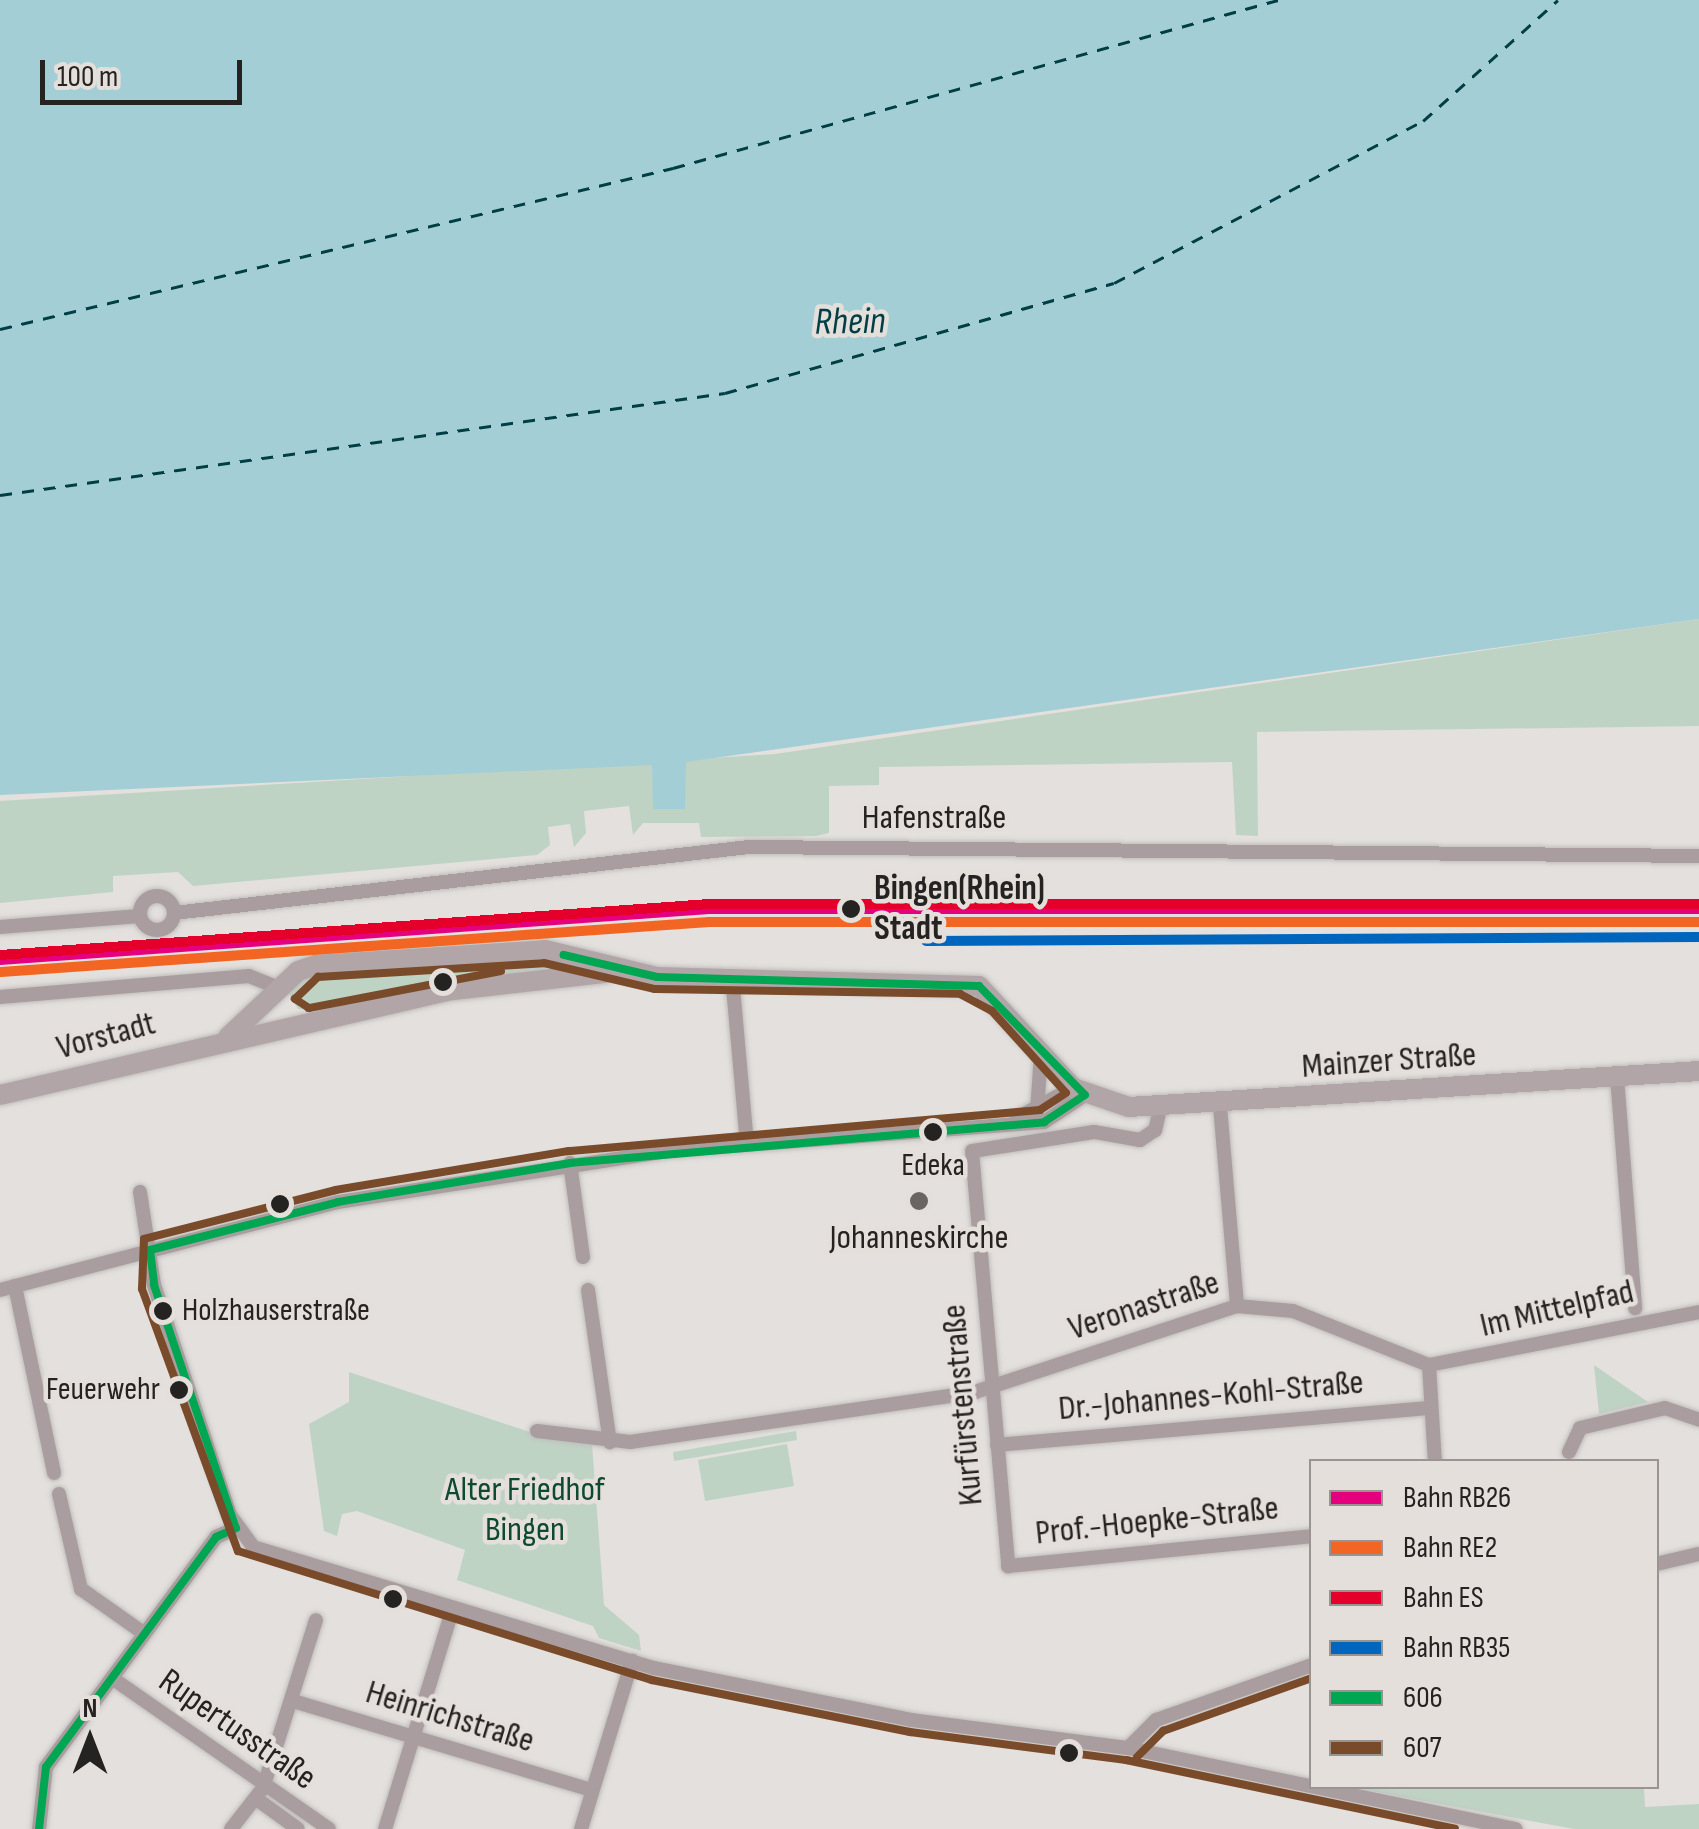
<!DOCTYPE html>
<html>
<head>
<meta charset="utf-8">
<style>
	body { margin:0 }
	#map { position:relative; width:1699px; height:1829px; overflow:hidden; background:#e3e0dd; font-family:"Sofia Sans Condensed",sans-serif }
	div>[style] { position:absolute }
	.green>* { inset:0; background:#bfd3c5 }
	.water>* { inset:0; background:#a3ced5 }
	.ferry>* { height:2.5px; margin-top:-1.25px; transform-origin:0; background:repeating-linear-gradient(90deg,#003e46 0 12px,transparent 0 22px) }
	.roads { filter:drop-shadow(0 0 2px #c0bebc) drop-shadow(0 0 2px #c0bebc) }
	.minor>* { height:14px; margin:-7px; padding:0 7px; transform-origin:7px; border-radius:7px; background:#aa9d9f }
	.minor>.ring { margin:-7px; padding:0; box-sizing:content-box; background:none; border:14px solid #aa9d9f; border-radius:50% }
	.secondary>* { height:20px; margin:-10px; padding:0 10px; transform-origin:10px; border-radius:10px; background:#b2a5a7 }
	.bus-1>* { height:8px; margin:-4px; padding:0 4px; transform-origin:4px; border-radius:4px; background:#00a651 }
	.bus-2>* { height:8px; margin:-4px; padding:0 4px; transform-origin:4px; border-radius:4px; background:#7a4b2a }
	.rail-1>* { height:10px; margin:-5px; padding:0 5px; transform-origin:5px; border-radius:5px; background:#e5007d }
	.rail-2>* { height:10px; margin:-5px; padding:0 5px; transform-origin:5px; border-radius:5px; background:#f26522 }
	.rail-3>* { height:10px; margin:-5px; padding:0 5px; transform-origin:5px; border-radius:5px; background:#e4002b }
	.rail-4>* { height:10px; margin:-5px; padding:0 5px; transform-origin:5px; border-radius:5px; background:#0065bd }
	.dots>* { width:28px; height:28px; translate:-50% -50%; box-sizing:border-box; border:5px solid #e5dfdb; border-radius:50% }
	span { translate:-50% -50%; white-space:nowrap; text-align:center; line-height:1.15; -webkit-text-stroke:9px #e5dfdb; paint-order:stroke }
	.bus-label { font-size:32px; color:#252321 }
	.left { translate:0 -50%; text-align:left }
	.right { translate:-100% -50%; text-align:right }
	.street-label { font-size:35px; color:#252321 }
	.stop-label { font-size:35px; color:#252321; font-weight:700 }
	.poi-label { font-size:35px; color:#252321 }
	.park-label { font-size:35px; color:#0d4a2f }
	.water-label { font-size:38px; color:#003e46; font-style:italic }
	.legend { position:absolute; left:1309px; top:1459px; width:350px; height:330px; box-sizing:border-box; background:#e5dfdb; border:2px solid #989491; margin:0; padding:12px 18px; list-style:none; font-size:30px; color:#252321 }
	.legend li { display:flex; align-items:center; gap:20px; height:50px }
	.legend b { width:50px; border:2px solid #989491 }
	.north { position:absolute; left:40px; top:1689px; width:100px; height:100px; -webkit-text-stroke:8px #e5dfdb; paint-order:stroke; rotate:0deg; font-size:28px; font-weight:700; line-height:40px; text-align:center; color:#252321 }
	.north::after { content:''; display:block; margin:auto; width:35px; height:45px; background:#252321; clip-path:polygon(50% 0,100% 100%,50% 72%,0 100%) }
	.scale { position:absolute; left:40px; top:60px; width:202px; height:45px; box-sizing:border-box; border:5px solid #252321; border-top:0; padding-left:12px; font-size:30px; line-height:35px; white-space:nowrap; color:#252321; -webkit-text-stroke:8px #e5dfdb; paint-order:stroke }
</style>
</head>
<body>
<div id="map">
	<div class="green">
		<i style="clip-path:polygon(1699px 619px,1699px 726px,1257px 732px,1258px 836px,1236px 835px,1232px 762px,879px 767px,879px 785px,829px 786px,829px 833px,816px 836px,701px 837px,699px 823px,643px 823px,633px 835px,629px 806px,584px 811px,586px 833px,574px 847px,570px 824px,548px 827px,550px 845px,537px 855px,193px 886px,178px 872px,113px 876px,113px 892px,0 903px,0 801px,775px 754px)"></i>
		<i style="clip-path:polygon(542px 956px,546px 971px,326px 1012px,298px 1009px,289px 994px,293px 980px,339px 968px,393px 971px)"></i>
		<i style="clip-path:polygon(1594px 1365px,1648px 1402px,1599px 1414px)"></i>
		<i style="clip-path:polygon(349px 1372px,536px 1434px,592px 1444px,604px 1605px,639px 1635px,641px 1651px,599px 1638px,593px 1626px,457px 1580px,465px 1550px,357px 1511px,342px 1514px,337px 1536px,324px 1531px,309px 1424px,349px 1402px)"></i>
		<i style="clip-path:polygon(796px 1431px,797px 1440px,674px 1461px,673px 1452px)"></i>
		<i style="clip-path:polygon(787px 1444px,794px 1486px,705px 1501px,698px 1460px)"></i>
		<i style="clip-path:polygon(1350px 1787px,1644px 1789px,1645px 1807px,1699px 1804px,1699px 1829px,1574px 1829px)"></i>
	</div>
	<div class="water">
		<i style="clip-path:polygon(0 0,1699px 0,1699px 619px,686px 762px,685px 809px,653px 809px,652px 765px,0 795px)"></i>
	</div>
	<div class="ferry">
		<i style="left:0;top:329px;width:692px;rotate:-13.45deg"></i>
		<i style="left:673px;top:168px;width:628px;rotate:-15.52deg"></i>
		<i style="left:0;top:495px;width:732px;rotate:-8.01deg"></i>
		<i style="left:725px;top:393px;width:404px;rotate:-15.8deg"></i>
		<i style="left:1114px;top:283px;width:349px;rotate:-27.7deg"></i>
		<i style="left:1423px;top:121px;width:181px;rotate:-41.9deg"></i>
	</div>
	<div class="roads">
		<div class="minor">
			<i class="ring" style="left:140px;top:896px;width:20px;height:20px"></i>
			<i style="left:174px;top:913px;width:579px;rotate:-6.55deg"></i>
			<i style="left:749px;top:847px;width:950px;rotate:0.54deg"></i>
			<i style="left:0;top:927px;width:140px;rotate:-4.5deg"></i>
			<i style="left:732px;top:976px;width:168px;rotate:84.9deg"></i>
			<i style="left:0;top:997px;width:250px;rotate:-4.8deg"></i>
			<i style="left:249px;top:976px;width:35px;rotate:22deg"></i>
			<i style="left:1617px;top:1077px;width:232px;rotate:85.5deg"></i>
			<i style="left:1220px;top:1106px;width:201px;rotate:85.1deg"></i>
			<i style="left:1160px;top:1109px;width:22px;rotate:103deg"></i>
			<i style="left:1155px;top:1130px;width:18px;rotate:146deg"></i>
			<i style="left:1140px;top:1140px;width:47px;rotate:-170.1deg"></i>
			<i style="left:1094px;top:1132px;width:123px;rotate:171.1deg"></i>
			<i style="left:972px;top:1151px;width:417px;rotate:85deg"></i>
			<i style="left:1008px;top:1566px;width:305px;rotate:-5.6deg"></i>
			<i style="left:1037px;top:1111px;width:57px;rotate:-86deg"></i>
			<i style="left:1017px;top:1118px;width:64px;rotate:-28.2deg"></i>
			<i style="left:570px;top:1163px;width:95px;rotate:82.1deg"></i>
			<i style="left:140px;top:1192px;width:94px;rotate:81.4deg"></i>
			<i style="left:154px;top:1285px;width:242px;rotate:71.7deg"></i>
			<i style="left:230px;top:1515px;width:39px;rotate:54deg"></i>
			<i style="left:253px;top:1547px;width:419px;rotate:16.8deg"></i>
			<i style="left:654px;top:1668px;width:263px;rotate:11.4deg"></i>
			<i style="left:912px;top:1720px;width:218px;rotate:7.4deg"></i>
			<i style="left:1128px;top:1748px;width:396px;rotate:11.8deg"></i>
			<i style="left:15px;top:1286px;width:191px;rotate:78.2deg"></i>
			<i style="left:0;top:1290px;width:349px;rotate:-14.6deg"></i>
			<i style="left:338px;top:1202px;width:333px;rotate:-8.8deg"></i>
			<i style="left:667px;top:1151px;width:378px;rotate:-4.4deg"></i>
			<i style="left:1044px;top:1122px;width:49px;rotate:-33.4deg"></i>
			<i style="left:588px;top:1290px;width:154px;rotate:81.8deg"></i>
			<i style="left:1429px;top:1365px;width:97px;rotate:86.5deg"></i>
			<i style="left:537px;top:1431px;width:94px;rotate:6.7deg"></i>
			<i style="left:630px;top:1442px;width:349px;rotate:-8.2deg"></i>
			<i style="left:975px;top:1392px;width:276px;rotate:-18.2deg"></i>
			<i style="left:1237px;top:1306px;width:56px;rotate:5.1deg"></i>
			<i style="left:1293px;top:1311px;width:146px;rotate:21.7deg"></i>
			<i style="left:1429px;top:1365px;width:275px;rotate:-11.1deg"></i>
			<i style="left:997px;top:1445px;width:435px;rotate:-4.9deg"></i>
			<i style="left:1569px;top:1452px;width:26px;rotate:-65deg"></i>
			<i style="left:1580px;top:1428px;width:87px;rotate:-13.2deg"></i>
			<i style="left:1665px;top:1408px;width:36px;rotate:19deg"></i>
			<i style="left:59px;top:1494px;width:98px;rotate:77deg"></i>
			<i style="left:81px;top:1589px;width:75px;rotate:35.2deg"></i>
			<i style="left:1656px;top:1564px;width:44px;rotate:-13.1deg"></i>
			<i style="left:112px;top:1678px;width:264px;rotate:34.8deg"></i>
			<i style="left:293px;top:1701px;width:311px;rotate:16.6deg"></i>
			<i style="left:1128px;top:1748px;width:40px;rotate:-45deg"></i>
			<i style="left:1156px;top:1720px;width:165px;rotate:-19.4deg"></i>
			<i style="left:258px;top:1800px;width:49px;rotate:35.9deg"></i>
			<i style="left:39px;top:1829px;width:62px;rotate:-83.6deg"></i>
			<i style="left:46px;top:1767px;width:286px;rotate:-53.5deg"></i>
			<i style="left:216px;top:1537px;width:22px;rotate:-24deg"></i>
			<i style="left:231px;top:1829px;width:52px;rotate:-52deg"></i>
			<i style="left:263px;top:1788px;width:176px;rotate:-72.5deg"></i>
			<i style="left:385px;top:1829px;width:231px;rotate:-72.9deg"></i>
			<i style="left:581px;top:1829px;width:176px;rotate:-73.1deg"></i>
		</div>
		<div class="secondary">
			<i style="left:228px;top:1037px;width:96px;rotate:-43.3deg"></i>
			<i style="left:298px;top:971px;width:19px;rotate:-18deg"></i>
			<i style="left:316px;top:965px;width:229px;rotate:-3.7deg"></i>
			<i style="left:545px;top:950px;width:115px;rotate:13.6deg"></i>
			<i style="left:657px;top:977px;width:322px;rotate:1.6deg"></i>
			<i style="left:979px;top:986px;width:139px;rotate:47.3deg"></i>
			<i style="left:1073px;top:1088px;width:59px;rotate:18.7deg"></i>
			<i style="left:1129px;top:1107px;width:571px;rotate:-3.61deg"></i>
			<i style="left:0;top:1095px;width:458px;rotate:-13.1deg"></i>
			<i style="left:446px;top:991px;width:160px;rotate:-6.5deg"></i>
		</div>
	</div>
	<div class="bus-1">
		<i style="left:150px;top:1250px;width:194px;rotate:-14.3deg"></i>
		<i style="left:338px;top:1202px;width:235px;rotate:-9.5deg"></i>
		<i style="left:570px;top:1163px;width:476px;rotate:-4.9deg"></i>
		<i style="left:1044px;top:1122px;width:49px;rotate:-33.4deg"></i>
		<i style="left:1085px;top:1095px;width:152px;rotate:-134.2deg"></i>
		<i style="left:979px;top:986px;width:322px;rotate:-178.4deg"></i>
		<i style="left:657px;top:977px;width:96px;rotate:-166.7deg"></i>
		<i style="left:150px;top:1250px;width:35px;rotate:83deg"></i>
		<i style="left:154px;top:1285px;width:256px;rotate:71.4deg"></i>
		<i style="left:39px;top:1829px;width:62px;rotate:-83.6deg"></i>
		<i style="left:46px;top:1767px;width:286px;rotate:-53.5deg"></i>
		<i style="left:216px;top:1537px;width:22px;rotate:-24deg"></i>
	</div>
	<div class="bus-2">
		<i style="left:501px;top:971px;width:196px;rotate:169.1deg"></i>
		<i style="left:309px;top:1008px;width:17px;rotate:-147deg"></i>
		<i style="left:295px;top:999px;width:32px;rotate:-44deg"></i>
		<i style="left:318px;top:977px;width:226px;rotate:-3.5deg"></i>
		<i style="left:544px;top:963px;width:114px;rotate:13.2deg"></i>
		<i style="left:655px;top:989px;width:305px;rotate:0.9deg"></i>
		<i style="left:960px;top:994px;width:36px;rotate:28deg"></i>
		<i style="left:992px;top:1011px;width:110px;rotate:47.9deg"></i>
		<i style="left:1066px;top:1093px;width:31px;rotate:147deg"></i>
		<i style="left:1040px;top:1110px;width:474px;rotate:175deg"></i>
		<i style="left:568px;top:1151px;width:235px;rotate:170.5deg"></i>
		<i style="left:336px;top:1190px;width:198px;rotate:165.7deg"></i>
		<i style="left:144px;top:1239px;width:50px;rotate:92.3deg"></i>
		<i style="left:142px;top:1289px;width:279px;rotate:69.9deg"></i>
		<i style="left:238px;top:1551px;width:434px;rotate:17.3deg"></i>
		<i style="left:652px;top:1680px;width:263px;rotate:11.4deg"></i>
		<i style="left:910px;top:1732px;width:218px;rotate:7.4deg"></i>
		<i style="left:1126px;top:1760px;width:336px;rotate:11.8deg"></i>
		<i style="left:1137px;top:1757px;width:37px;rotate:-45deg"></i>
		<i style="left:1163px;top:1731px;width:158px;rotate:-19.6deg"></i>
	</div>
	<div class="rail-1">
		<i style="left:0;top:960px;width:711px;rotate:-4.11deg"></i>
		<i style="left:709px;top:909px;width:990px"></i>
	</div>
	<div class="rail-2">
		<i style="left:1px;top:972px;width:710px;rotate:-4.04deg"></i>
		<i style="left:709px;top:922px;width:990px"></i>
	</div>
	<div class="rail-3">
		<i style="left:0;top:955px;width:712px;rotate:-4.11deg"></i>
		<i style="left:710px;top:904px;width:989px"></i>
	</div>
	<div class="rail-4">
		<i style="left:926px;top:941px;width:773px;rotate:-0.3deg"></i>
	</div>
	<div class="dots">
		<i style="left:851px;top:909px;background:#252321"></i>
		<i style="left:443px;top:982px;background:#252321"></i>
		<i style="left:933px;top:1132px;background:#252321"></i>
		<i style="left:919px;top:1201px;background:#686563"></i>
		<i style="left:280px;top:1204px;background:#252321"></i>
		<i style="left:163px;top:1311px;background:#252321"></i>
		<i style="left:179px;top:1390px;background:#252321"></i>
		<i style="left:393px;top:1599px;background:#252321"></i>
		<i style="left:1069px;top:1753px;background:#252321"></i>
	</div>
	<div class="bus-label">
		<span style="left:933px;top:1166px">Edeka</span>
		<span class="left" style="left:182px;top:1311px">Holzhauserstraße</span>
		<span class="right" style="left:160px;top:1390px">Feuerwehr</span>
	</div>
	<div class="street-label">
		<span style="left:934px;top:818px">Hafenstraße</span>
		<span style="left:106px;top:1036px;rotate:-15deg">Vorstadt</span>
		<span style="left:1389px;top:1061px;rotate:-4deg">Mainzer Straße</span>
		<span style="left:1144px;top:1306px;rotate:-18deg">Veronastraße</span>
		<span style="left:1557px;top:1309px;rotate:-13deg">Im Mittelpfad</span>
		<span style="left:1211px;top:1396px;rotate:-5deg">Dr.-Johannes-Kohl-Straße</span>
		<span style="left:963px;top:1405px;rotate:-95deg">Kurfürstenstraße</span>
		<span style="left:1157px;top:1521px;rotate:-6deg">Prof.-Hoepke-Straße</span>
		<span style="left:450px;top:1717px;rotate:17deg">Heinrichstraße</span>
		<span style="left:237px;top:1730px;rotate:35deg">Rupertusstraße</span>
	</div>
	<div class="stop-label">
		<span class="left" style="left:874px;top:909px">Bingen(Rhein)<br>Stadt</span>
	</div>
	<div class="poi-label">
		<span style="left:919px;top:1238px">Johanneskirche</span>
	</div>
	<div class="park-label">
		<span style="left:525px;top:1510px">Alter Friedhof<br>Bingen</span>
	</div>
	<div class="water-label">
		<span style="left:850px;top:322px;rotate:-1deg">Rhein</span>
	</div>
	<ul class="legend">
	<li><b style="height:12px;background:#e5007d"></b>Bahn RB26</li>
	<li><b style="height:12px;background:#f26522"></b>Bahn RE2</li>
	<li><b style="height:12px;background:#e4002b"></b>Bahn ES</li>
	<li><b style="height:12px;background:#0065bd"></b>Bahn RB35</li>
	<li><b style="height:12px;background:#00a651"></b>606</li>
	<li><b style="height:12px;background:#7a4b2a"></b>607</li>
	</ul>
	<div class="north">N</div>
	<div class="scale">100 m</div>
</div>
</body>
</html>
